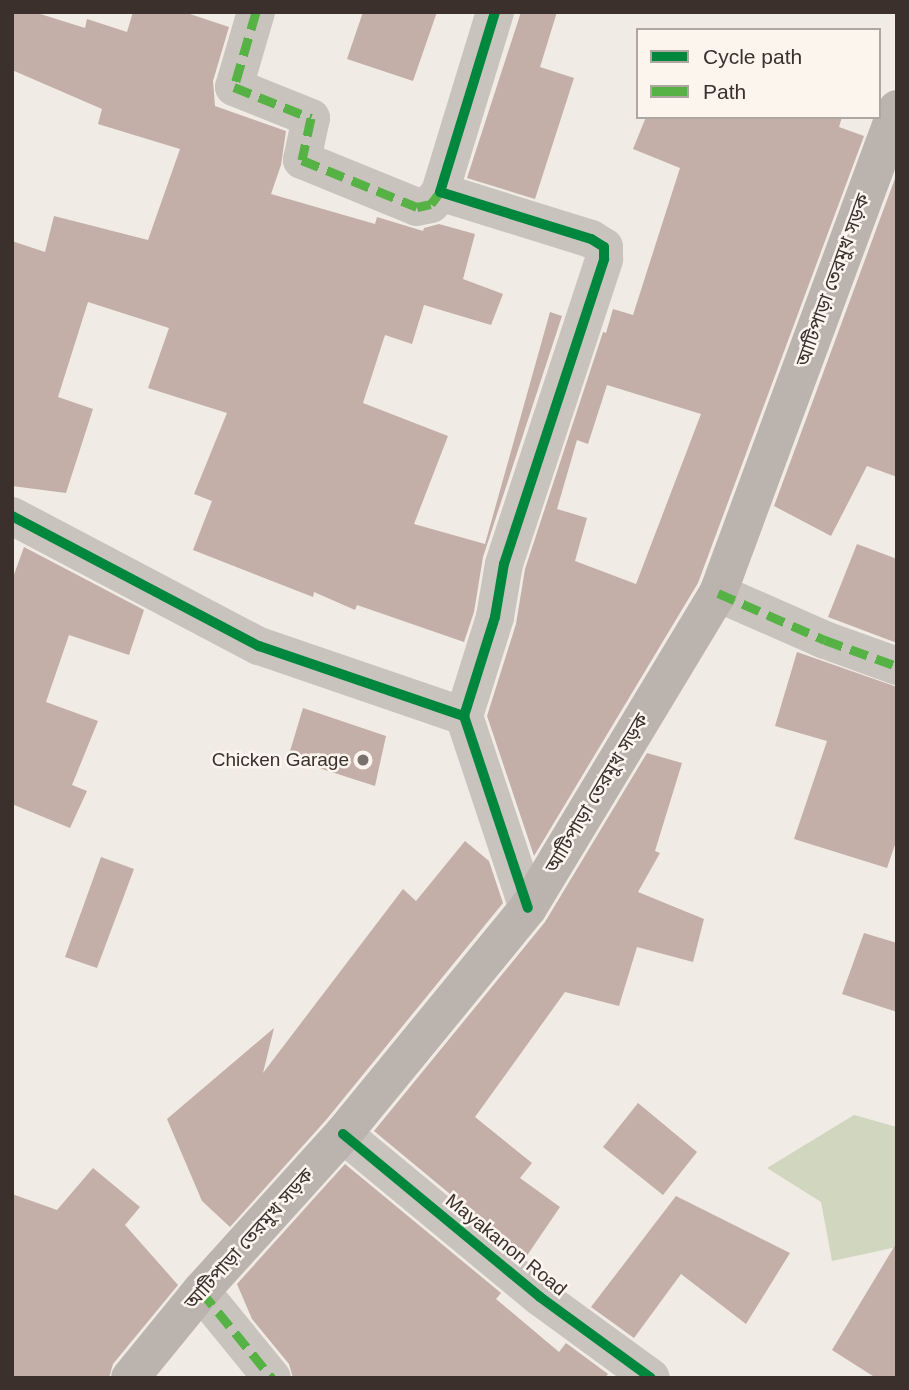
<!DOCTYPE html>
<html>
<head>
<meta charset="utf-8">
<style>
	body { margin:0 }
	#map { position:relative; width:909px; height:1390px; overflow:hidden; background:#f0ebe5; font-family:Arial,"Noto Sans Bengali",sans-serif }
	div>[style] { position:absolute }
	.green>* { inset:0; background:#d1d6bf }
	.building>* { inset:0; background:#c3afa7 }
	.street>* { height:38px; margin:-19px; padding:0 19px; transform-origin:19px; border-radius:19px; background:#c9c3be }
	.secondary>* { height:38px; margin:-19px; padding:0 19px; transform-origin:19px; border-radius:19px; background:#bab3ae }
	.quiet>* { height:9px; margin-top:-4.5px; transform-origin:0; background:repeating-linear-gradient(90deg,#57b246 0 18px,transparent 0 27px) }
	.cycleway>* { height:10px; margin:-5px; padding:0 5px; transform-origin:5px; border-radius:5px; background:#00873e }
	.dots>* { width:19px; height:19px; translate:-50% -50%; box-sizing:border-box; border:4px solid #fbf5ee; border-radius:50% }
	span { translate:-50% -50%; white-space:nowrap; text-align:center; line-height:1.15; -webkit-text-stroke:5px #fbf5ee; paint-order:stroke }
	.street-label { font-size:19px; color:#3b302b }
	.poi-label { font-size:19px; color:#3b302b }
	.right { translate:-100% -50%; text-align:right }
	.frame { position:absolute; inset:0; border:14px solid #3b302b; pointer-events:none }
	.legend { position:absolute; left:636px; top:28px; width:245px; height:91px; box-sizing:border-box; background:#fbf5ee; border:2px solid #aea6a0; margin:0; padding:9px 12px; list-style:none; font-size:21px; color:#3b302b }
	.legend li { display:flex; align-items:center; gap:14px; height:35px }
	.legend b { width:35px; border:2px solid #aea6a0 }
</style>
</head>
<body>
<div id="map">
	<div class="green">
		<i style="clip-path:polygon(854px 1115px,897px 1127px,897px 1247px,832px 1261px,821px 1202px,767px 1168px)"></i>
	</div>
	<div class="building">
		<i style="clip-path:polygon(12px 12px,34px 12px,85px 28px,87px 19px,127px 32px,133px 12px,184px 12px,229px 27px,213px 81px,215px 106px,286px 131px,281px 165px,271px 194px,375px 224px,377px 217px,423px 231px,424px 228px,439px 224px,475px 234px,463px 279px,503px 294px,491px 325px,424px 305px,412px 344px,385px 335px,363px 403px,448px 436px,414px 524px,485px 544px,550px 312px,562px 316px,483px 557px,474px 612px,464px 642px,357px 605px,355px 610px,314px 592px,313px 597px,193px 550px,212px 501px,194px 494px,227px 413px,148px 388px,169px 328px,88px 302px,58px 397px,93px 409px,66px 493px,12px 486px,12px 241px,45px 252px,54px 216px,148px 240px,180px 149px,98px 124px,102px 109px,12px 70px)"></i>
		<i style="clip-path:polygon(363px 12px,437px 12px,413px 81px,347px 59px)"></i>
		<i style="clip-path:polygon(521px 12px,557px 12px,540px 67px,574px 78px,535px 199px,467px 178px)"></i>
		<i style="clip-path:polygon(evenodd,646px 117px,842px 117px,839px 127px,864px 136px,698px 583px,534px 856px,487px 716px,516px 624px,525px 569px,603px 332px,606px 333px,613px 309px,633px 315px,680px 168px,633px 149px,646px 117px,607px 385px,701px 414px,636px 584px,575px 561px,587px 518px,557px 509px,577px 440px,588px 444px,607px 385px)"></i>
		<i style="clip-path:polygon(897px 173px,897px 477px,867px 466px,831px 536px,774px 506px)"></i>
		<i style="clip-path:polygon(857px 544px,897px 559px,897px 643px,828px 617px)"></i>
		<i style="clip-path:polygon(24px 547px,144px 610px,129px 655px,69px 635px,46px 702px,98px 721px,72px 785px,87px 791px,70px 828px,12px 804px,12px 580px)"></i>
		<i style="clip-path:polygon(797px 652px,897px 687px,897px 839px,887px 868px,794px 839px,827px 741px,775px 726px)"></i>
		<i style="clip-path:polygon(303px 708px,386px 736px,375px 786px,288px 758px)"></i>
		<i style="clip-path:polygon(647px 753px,682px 763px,655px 851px,660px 853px,638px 892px,704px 919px,693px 962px,637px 947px,619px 1006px,565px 992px,475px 1117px,532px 1163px,520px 1178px,560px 1207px,526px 1257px,374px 1131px,545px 922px)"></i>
		<i style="clip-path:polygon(465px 841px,489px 861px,503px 903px,326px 1120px,230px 1227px,202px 1201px,167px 1119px,274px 1028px,263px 1073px,403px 889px,416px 901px)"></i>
		<i style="clip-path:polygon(101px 857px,134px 869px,97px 968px,65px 957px)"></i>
		<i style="clip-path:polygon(864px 933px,897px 943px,897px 1012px,842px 994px)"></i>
		<i style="clip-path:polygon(638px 1103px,697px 1152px,663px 1195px,603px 1147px)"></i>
		<i style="clip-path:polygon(345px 1164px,501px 1293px,496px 1299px,559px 1352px,566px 1343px,608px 1374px,605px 1378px,293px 1378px,289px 1364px,252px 1319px,237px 1284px)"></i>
		<i style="clip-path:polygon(93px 1168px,140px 1207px,125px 1225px,178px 1285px,113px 1364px,109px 1378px,12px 1378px,12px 1194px,57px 1210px)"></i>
		<i style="clip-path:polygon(676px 1196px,790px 1253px,746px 1324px,681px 1274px,634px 1338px,591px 1307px)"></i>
		<i style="clip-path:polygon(897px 1242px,897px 1378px,876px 1378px,832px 1350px)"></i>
	</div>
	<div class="street">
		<i style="left:256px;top:12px;width:78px;rotate:106.3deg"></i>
		<i style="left:234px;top:87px;width:83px;rotate:21.9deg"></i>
		<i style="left:311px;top:118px;width:43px;rotate:102.1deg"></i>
		<i style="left:302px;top:160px;width:124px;rotate:22.2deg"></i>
		<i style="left:417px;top:207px;width:14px;rotate:-12deg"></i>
		<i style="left:431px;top:204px;width:15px;rotate:-53deg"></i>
		<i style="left:12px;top:516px;width:279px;rotate:27.8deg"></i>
		<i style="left:259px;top:646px;width:217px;rotate:18.9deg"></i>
		<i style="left:464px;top:716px;width:202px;rotate:71.6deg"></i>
		<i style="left:718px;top:593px;width:117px;rotate:23.7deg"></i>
		<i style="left:825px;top:640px;width:77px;rotate:19.9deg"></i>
		<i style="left:464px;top:716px;width:104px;rotate:-72.6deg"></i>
		<i style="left:495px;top:617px;width:54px;rotate:-80.4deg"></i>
		<i style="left:504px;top:564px;width:321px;rotate:-71.8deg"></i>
		<i style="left:604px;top:259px;width:12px;rotate:-90deg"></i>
		<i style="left:604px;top:247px;width:15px;rotate:-148deg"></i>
		<i style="left:591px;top:239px;width:158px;rotate:-162.7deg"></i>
		<i style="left:440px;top:192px;width:188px;rotate:-73deg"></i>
		<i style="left:343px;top:1134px;width:256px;rotate:39.6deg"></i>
		<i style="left:540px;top:1297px;width:137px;rotate:36.1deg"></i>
		<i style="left:201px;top:1291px;width:112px;rotate:50.8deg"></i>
	</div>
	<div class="secondary">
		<i style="left:130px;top:1378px;width:112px;rotate:-50.8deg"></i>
		<i style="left:201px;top:1291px;width:212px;rotate:-47.9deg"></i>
		<i style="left:343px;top:1134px;width:292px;rotate:-50.7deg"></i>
		<i style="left:528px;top:908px;width:368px;rotate:-58.9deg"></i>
		<i style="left:718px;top:593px;width:516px;rotate:-69.7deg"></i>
	</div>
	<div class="quiet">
		<i style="left:256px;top:12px;width:78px;rotate:106.3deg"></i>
		<i style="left:234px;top:87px;width:83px;rotate:21.9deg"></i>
		<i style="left:311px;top:118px;width:43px;rotate:102.1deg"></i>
		<i style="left:302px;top:160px;width:124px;rotate:22.2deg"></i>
		<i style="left:417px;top:207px;width:14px;rotate:-12deg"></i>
		<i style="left:431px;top:204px;width:15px;rotate:-53deg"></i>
		<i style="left:718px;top:593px;width:117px;rotate:23.7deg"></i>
		<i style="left:825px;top:640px;width:77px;rotate:19.9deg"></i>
		<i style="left:201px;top:1291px;width:112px;rotate:50.8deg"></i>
	</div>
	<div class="cycleway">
		<i style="left:12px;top:516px;width:279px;rotate:27.8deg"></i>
		<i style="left:259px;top:646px;width:217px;rotate:18.9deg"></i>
		<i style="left:464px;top:716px;width:202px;rotate:71.6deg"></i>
		<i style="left:464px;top:716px;width:104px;rotate:-72.6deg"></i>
		<i style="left:495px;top:617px;width:54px;rotate:-80.4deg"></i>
		<i style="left:504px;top:564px;width:321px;rotate:-71.8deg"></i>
		<i style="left:604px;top:259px;width:12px;rotate:-90deg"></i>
		<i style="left:604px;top:247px;width:15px;rotate:-148deg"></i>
		<i style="left:591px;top:239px;width:158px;rotate:-162.7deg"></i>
		<i style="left:440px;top:192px;width:188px;rotate:-73deg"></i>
		<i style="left:343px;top:1134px;width:256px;rotate:39.6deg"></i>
		<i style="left:540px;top:1297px;width:137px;rotate:36.1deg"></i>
	</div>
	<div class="dots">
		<i style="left:363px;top:760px;background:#7a716c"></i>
	</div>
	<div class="street-label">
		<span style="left:833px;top:280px;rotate:-70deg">আটিপাড়া তেরমুখ সড়ক</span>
		<span style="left:597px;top:793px;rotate:-59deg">আটিপাড়া তেরমুখ সড়ক</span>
		<span style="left:249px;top:1239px;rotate:-48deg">আটিপাড়া তেরমুখ সড়ক</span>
		<span style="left:506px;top:1245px;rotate:39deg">Mayakanon Road</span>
	</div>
	<div class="poi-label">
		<span class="right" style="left:349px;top:760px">Chicken Garage</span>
	</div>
	<div class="frame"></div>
	<ul class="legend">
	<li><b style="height:9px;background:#00873e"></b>Cycle path</li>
	<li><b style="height:9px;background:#57b246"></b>Path</li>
	</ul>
</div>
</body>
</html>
